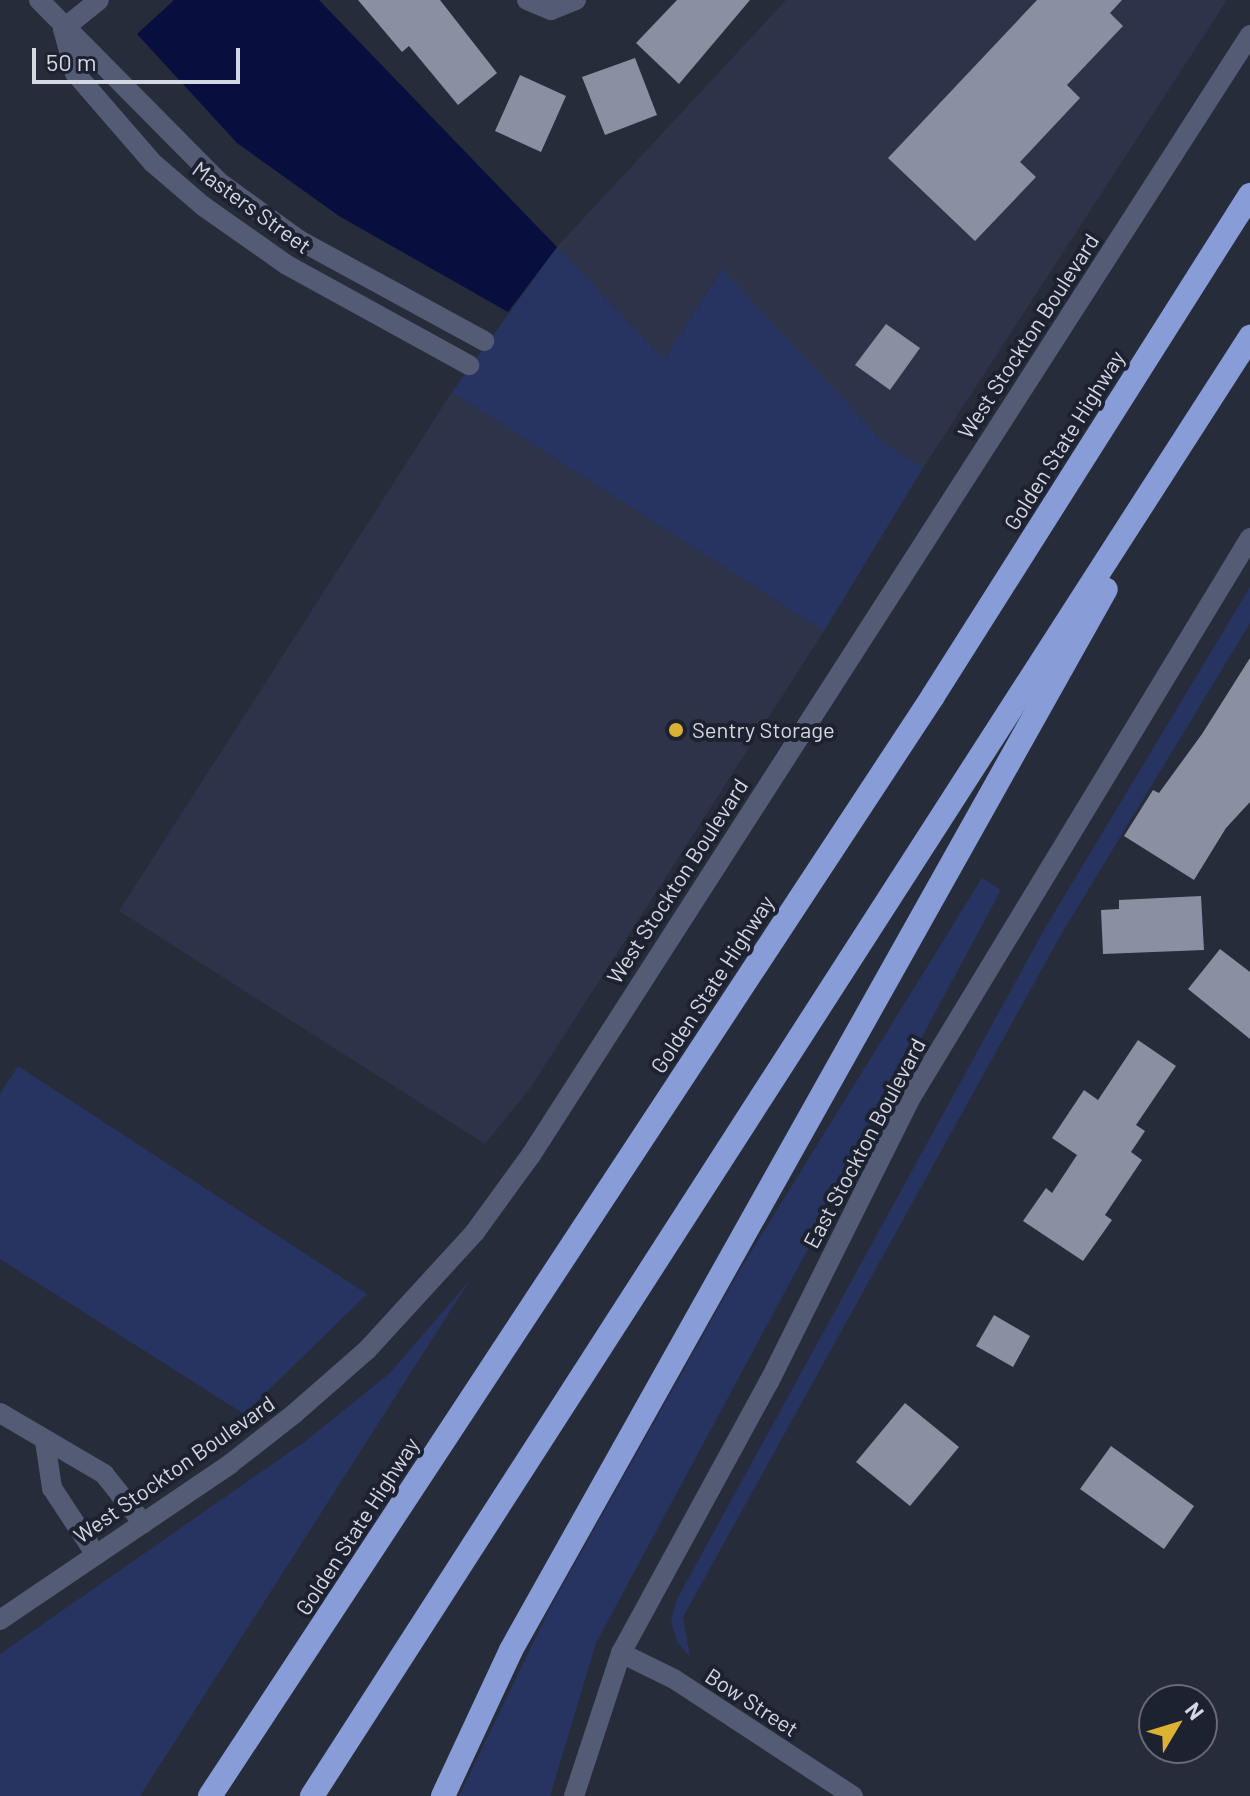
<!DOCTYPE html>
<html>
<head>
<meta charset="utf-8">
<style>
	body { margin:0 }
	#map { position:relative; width:1250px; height:1796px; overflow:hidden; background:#272c3b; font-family:Barlow,sans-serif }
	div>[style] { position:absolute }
	.built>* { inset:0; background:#2d3449 }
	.green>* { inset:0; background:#273461 }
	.water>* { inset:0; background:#080e3e }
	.building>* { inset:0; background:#8990a2 }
	.minor>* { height:20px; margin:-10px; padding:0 10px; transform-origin:10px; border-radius:10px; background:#535c74 }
	.tertiary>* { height:20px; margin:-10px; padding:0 10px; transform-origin:10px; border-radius:10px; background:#535c74 }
	.motorway>* { height:24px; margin:-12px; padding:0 12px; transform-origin:12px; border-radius:12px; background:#889cd8 }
	.dots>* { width:22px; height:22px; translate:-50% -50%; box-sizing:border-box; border:4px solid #1d2230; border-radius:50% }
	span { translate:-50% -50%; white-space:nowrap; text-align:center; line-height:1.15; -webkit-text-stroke:8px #1d2230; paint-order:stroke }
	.street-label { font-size:22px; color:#d4d8e2 }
	.poi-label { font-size:22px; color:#d4d8e2 }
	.left { translate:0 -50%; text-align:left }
	.north { position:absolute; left:1138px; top:1684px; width:80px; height:80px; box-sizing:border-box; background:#1d2230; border:2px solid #666b77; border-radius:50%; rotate:52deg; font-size:22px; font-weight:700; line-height:32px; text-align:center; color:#d4d8e2 }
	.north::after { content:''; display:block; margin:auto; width:28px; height:36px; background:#dcb233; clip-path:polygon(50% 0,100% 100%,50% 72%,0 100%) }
	.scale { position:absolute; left:32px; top:48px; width:208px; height:36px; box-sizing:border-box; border:4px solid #d4d8e2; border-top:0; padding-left:10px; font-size:24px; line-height:28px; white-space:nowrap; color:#d4d8e2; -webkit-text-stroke:6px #1d2230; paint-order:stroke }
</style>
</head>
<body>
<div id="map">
	<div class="built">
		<i style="clip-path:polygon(786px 0,1227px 0,923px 468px,885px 444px,721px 270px,664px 359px,557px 247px)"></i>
		<i style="clip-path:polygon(452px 392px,824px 631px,531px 1087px,485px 1144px,119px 911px)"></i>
	</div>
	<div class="green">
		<i style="clip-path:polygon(557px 247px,664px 359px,722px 269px,885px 444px,923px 468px,824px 631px,452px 392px)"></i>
		<i style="clip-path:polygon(1250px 587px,1250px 623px,1059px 938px,683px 1617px,690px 1657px,677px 1642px,671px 1621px,676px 1601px,1044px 930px)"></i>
		<i style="clip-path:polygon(982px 878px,1001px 890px,596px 1643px,550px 1796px,459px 1796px,550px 1608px,738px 1273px)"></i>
		<i style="clip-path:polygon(18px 1066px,367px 1294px,244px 1414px,0 1259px,0 1094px)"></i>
		<i style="clip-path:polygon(470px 1280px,140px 1796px,0 1796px,0 1654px,307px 1440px,390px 1373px)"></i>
	</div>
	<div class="water">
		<i style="clip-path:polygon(174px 0,319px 0,557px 247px,508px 312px,339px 216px,237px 143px,137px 34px)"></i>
	</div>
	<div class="building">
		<i style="clip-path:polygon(358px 0,440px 0,497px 73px,458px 105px,409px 46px,402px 52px)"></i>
		<i style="clip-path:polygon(677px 0,750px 0,679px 84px,636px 43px)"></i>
		<i style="clip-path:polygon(1037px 0,1122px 0,1110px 13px,1123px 26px,1067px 85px,1080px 98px,1020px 162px,1036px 177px,975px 241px,888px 158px)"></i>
		<i style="clip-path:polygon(635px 58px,657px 115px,605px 135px,582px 77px)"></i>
		<i style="clip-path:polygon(520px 75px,566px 96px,541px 152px,495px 131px)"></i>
		<i style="clip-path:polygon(886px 324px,920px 348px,890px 390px,855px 365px)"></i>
		<i style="clip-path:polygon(1250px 658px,1250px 802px,1226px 828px,1194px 880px,1124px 836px,1153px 790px,1159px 793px,1202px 734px)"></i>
		<i style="clip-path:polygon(1201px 896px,1204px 950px,1103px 954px,1101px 910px,1119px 909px,1119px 900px)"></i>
		<i style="clip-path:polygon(1220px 949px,1250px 972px,1250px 1039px,1188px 989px)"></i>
		<i style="clip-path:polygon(1138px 1040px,1176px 1066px,1136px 1125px,1145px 1131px,1131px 1152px,1142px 1160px,1105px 1215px,1112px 1220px,1083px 1261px,1023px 1221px,1046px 1188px,1052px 1193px,1077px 1155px,1052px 1138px,1084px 1090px,1098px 1100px)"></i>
		<i style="clip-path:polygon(994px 1315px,1030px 1336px,1013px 1367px,976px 1346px)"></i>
		<i style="clip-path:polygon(905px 1403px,959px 1447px,910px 1506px,856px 1462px)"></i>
		<i style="clip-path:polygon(1111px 1446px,1194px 1506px,1164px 1549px,1080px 1489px)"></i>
	</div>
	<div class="minor">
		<i style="left:39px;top:0;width:256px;rotate:45.3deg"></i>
		<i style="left:219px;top:182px;width:99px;rotate:35.9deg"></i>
		<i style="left:299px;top:240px;width:211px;rotate:28.6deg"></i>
		<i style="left:527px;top:0;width:26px;rotate:23deg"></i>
		<i style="left:551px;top:10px;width:27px;rotate:-22deg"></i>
		<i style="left:63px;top:29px;width:46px;rotate:74.7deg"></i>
		<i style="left:75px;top:73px;width:119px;rotate:49.1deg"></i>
		<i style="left:153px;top:163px;width:66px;rotate:40.7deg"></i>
		<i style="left:203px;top:206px;width:103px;rotate:35.1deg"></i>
		<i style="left:287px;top:265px;width:208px;rotate:28.8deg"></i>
		<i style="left:63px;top:29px;width:46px;rotate:-38.9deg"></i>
		<i style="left:0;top:1413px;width:121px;rotate:30.4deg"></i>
		<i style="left:104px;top:1474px;width:63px;rotate:51.5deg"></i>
		<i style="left:45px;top:1441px;width:48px;rotate:81.5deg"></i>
		<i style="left:52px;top:1488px;width:80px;rotate:56.7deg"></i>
		<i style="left:621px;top:1653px;width:59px;rotate:26.1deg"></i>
		<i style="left:674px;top:1679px;width:214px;rotate:33.2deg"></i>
	</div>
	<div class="tertiary">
		<i style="left:0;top:1620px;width:278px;rotate:-34.1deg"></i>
		<i style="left:230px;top:1464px;width:83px;rotate:-38.1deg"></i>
		<i style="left:295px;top:1413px;width:96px;rotate:-41.2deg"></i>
		<i style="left:367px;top:1350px;width:160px;rotate:-47.5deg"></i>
		<i style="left:475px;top:1232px;width:95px;rotate:-54deg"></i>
		<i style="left:531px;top:1155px;width:1331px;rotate:-57.3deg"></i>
		<i style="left:574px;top:1796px;width:151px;rotate:-71.8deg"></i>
		<i style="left:621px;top:1653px;width:309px;rotate:-61.4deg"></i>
		<i style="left:769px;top:1382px;width:316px;rotate:-63.5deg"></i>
		<i style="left:910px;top:1099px;width:656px;rotate:-58.78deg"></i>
	</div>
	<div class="motorway">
		<i style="left:210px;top:1796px;width:1316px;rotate:-56.68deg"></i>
		<i style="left:933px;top:696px;width:593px;rotate:-57.68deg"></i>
		<i style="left:312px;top:1796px;width:1735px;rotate:-57.26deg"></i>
		<i style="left:443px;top:1796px;width:161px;rotate:-65deg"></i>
		<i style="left:511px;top:1650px;width:1216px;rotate:-60.72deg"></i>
	</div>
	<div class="dots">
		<i style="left:676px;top:730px;background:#dcb233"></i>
	</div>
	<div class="street-label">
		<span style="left:252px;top:207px;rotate:36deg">Masters Street</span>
		<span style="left:1028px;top:336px;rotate:-57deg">West Stockton Boulevard</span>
		<span style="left:1064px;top:440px;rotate:-58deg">Golden State Highway</span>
		<span style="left:677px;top:881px;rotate:-57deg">West Stockton Boulevard</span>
		<span style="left:712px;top:984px;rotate:-57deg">Golden State Highway</span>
		<span style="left:864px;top:1143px;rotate:-62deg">East Stockton Boulevard</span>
		<span style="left:174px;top:1469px;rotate:-35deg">West Stockton Boulevard</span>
		<span style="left:357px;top:1526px;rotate:-57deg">Golden State Highway</span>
		<span style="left:752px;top:1702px;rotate:33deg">Bow Street</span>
	</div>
	<div class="poi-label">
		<span class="left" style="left:692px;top:730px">Sentry Storage</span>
	</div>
	<div class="north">N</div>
	<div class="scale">50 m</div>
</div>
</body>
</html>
